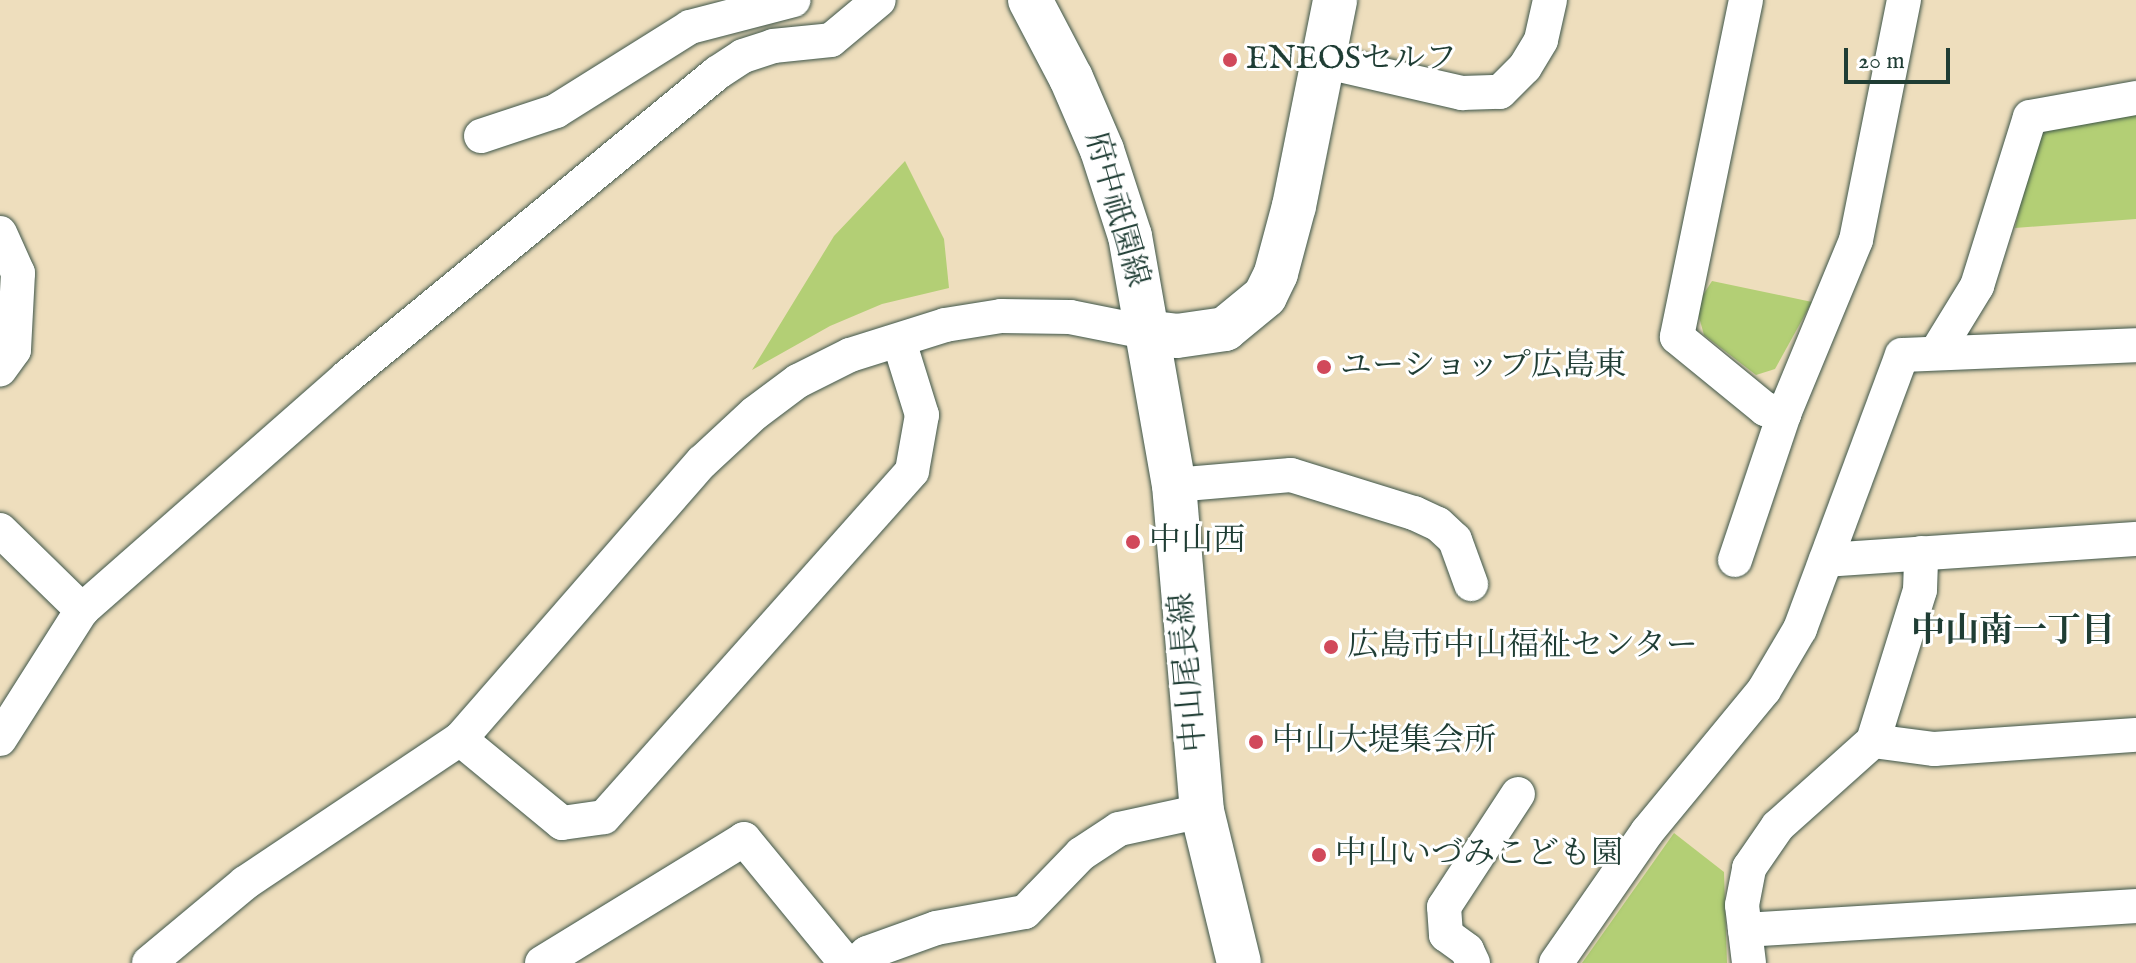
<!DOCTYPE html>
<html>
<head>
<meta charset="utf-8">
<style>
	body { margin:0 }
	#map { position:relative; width:2136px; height:963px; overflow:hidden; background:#eedebd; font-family:"IM FELL English","Noto Serif JP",serif }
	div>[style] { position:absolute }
	.green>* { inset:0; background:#b3cf75 }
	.roads { filter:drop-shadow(0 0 2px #3e5549) drop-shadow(0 0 2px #3e5549) }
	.minor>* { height:34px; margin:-17px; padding:0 17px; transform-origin:17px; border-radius:17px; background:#fff }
	.major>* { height:44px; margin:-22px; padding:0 22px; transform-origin:22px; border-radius:22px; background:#fff }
	.dots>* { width:22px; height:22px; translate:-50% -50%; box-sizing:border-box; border:4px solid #fff; border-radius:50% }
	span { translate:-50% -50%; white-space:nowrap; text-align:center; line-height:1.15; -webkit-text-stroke:6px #fff; paint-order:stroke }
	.poi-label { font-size:32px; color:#1f3d34 }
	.left { translate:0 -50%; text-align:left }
	.street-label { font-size:32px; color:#1f3d34 }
	.neighbourhood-label { font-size:34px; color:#1f3d34; font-weight:700 }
	.scale { position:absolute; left:1844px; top:48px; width:106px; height:36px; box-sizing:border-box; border:4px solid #1f3d34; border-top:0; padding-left:10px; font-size:24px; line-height:28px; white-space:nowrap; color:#1f3d34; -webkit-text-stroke:6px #fff; paint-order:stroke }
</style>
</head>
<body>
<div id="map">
	<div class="green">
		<i style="clip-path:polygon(2136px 115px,2136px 219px,2015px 228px,2034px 142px,2047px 128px)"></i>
		<i style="clip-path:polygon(905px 161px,944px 239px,949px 288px,882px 304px,830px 326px,752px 370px,834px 236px)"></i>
		<i style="clip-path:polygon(1712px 281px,1812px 302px,1775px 369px,1756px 375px,1704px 335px,1696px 306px)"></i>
		<i style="clip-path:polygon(1674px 833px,1724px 872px,1727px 963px,1582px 963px)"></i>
	</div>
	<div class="roads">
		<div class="minor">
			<i style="left:1746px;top:0;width:344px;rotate:101.6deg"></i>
			<i style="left:1677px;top:337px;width:114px;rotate:39.3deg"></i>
			<i style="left:1765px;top:409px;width:20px;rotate:15deg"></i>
			<i style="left:1784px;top:414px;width:188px;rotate:-67.5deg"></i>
			<i style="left:1856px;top:240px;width:245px;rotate:-78.7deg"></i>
			<i style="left:1322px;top:61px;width:144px;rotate:12.9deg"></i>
			<i style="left:1462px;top:93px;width:38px;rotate:-2deg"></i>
			<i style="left:1500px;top:92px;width:35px;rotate:-45deg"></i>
			<i style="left:1525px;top:67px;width:31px;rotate:-59deg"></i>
			<i style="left:1541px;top:40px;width:41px;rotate:-77.3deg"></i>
			<i style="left:481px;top:136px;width:79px;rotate:-18.4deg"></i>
			<i style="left:556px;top:111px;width:158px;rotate:-32.1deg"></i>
			<i style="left:690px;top:27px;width:107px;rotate:-14.6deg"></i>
			<i style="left:0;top:233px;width:44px;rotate:65.8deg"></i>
			<i style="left:18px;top:273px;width:77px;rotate:93deg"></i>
			<i style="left:14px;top:350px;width:24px;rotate:126deg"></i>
			<i style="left:1936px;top:353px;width:79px;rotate:-58.5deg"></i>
			<i style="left:1977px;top:286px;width:177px;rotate:-72.6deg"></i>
			<i style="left:2030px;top:117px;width:108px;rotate:-10.2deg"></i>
			<i style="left:1174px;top:485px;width:117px;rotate:-4.9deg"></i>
			<i style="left:1291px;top:475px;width:129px;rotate:17.2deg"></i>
			<i style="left:1414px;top:513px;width:26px;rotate:25deg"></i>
			<i style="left:1438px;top:524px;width:23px;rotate:43deg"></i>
			<i style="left:1455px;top:540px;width:47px;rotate:70deg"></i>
			<i style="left:0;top:530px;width:115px;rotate:44.3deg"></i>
			<i style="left:1735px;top:560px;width:154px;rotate:-71.4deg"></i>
			<i style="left:1826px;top:560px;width:311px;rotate:-3.9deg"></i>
			<i style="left:0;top:739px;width:153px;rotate:-57.6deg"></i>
			<i style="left:82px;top:610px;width:353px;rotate:-41.3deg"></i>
			<i style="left:347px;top:377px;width:479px;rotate:-39.4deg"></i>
			<i style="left:717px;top:73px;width:31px;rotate:-33deg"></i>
			<i style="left:743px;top:56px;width:32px;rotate:-18deg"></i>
			<i style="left:773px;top:46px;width:58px;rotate:-5.9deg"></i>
			<i style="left:831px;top:40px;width:62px;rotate:-39.8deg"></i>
			<i style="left:460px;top:739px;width:132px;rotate:39.5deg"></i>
			<i style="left:562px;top:823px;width:42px;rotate:-8.1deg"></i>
			<i style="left:604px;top:817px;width:463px;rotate:-48.3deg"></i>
			<i style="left:912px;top:471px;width:57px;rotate:-79.9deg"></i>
			<i style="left:922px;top:415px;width:77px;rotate:-107.3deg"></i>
			<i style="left:1873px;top:741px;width:62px;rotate:7.5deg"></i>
			<i style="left:1934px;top:749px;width:202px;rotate:-4deg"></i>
			<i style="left:1745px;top:930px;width:392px;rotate:-3.5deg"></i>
			<i style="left:149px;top:963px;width:125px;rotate:-39.8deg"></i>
			<i style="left:245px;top:883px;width:259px;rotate:-33.8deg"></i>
			<i style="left:460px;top:739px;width:368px;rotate:-48.9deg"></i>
			<i style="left:702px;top:462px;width:72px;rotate:-42.8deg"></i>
			<i style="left:755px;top:413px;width:54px;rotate:-36.7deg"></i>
			<i style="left:798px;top:381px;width:58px;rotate:-26.6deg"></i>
			<i style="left:850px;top:355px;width:100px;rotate:-17.5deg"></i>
			<i style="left:945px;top:325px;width:57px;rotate:-9.1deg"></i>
			<i style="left:1001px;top:316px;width:69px;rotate:0.8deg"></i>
			<i style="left:1070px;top:317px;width:76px;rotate:11.3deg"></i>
			<i style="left:542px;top:963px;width:237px;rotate:-31.5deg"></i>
			<i style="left:744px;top:839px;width:161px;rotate:50.6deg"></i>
			<i style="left:856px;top:963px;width:15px;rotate:-42deg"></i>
			<i style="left:867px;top:953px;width:73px;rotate:-19.9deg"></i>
			<i style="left:936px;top:928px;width:90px;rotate:-10.2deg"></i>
			<i style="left:1025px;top:912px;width:81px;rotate:-46deg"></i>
			<i style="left:1081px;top:854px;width:45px;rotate:-33.3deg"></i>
			<i style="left:1119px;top:829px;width:85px;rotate:-12.2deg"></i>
			<i style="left:1473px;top:963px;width:14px;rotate:-115deg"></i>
			<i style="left:1467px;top:950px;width:26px;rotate:-144deg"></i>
			<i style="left:1446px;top:935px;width:28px;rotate:-94deg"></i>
			<i style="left:1444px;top:907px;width:135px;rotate:-56.8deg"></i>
			<i style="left:1556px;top:963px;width:160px;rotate:-55.2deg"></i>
			<i style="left:1647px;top:832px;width:184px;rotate:-50.5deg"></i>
			<i style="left:1764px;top:690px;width:71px;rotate:-59.5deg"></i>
			<i style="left:1800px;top:629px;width:292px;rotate:-69.6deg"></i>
			<i style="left:1902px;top:355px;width:234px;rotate:-2.4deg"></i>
			<i style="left:1749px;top:963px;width:58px;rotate:-96.9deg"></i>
			<i style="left:1742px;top:905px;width:38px;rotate:-79deg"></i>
			<i style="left:1749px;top:868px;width:51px;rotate:-55.4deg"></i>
			<i style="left:1778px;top:826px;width:127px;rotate:-41.8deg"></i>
			<i style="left:1873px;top:741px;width:158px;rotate:-72.7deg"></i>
			<i style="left:1920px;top:590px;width:37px;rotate:-88deg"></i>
		</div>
		<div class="major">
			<i style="left:1030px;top:0;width:88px;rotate:62.3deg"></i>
			<i style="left:1071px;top:78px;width:78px;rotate:66.7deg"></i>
			<i style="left:1102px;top:150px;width:90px;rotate:72deg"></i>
			<i style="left:1130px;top:236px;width:253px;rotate:80deg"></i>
			<i style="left:1174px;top:485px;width:327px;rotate:85.1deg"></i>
			<i style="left:1202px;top:811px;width:156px;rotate:76.3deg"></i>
			<i style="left:1145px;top:332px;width:32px;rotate:7deg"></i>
			<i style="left:1177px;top:336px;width:49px;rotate:-8.3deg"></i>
			<i style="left:1225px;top:329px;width:52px;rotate:-39.5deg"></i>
			<i style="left:1265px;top:296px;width:25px;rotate:-64deg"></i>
			<i style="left:1276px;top:273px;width:69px;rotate:-75deg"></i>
			<i style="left:1294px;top:206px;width:210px;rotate:-78.7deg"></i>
		</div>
	</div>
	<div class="dots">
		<i style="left:1230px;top:60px;background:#d1495b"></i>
		<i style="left:1324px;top:367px;background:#d1495b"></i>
		<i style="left:1133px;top:542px;background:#d1495b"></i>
		<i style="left:1331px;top:647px;background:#d1495b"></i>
		<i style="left:1256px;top:742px;background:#d1495b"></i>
		<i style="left:1319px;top:855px;background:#d1495b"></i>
	</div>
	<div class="poi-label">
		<span class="left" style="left:1246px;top:60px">ENEOSセルフ</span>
		<span class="left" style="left:1340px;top:367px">ユーショップ広島東</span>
		<span class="left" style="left:1149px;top:542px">中山西</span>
		<span class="left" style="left:1347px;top:647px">広島市中山福祉センター</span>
		<span class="left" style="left:1272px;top:742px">中山大堤集会所</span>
		<span class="left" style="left:1335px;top:855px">中山いづみこども園</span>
	</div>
	<div class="street-label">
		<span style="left:1115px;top:210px;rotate:74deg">府中祇園線</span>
		<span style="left:1190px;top:672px;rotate:-95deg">中山尾長線</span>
	</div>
	<div class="neighbourhood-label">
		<span style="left:2013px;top:632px">中山南一丁目</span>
	</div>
	<div class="scale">20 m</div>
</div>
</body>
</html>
